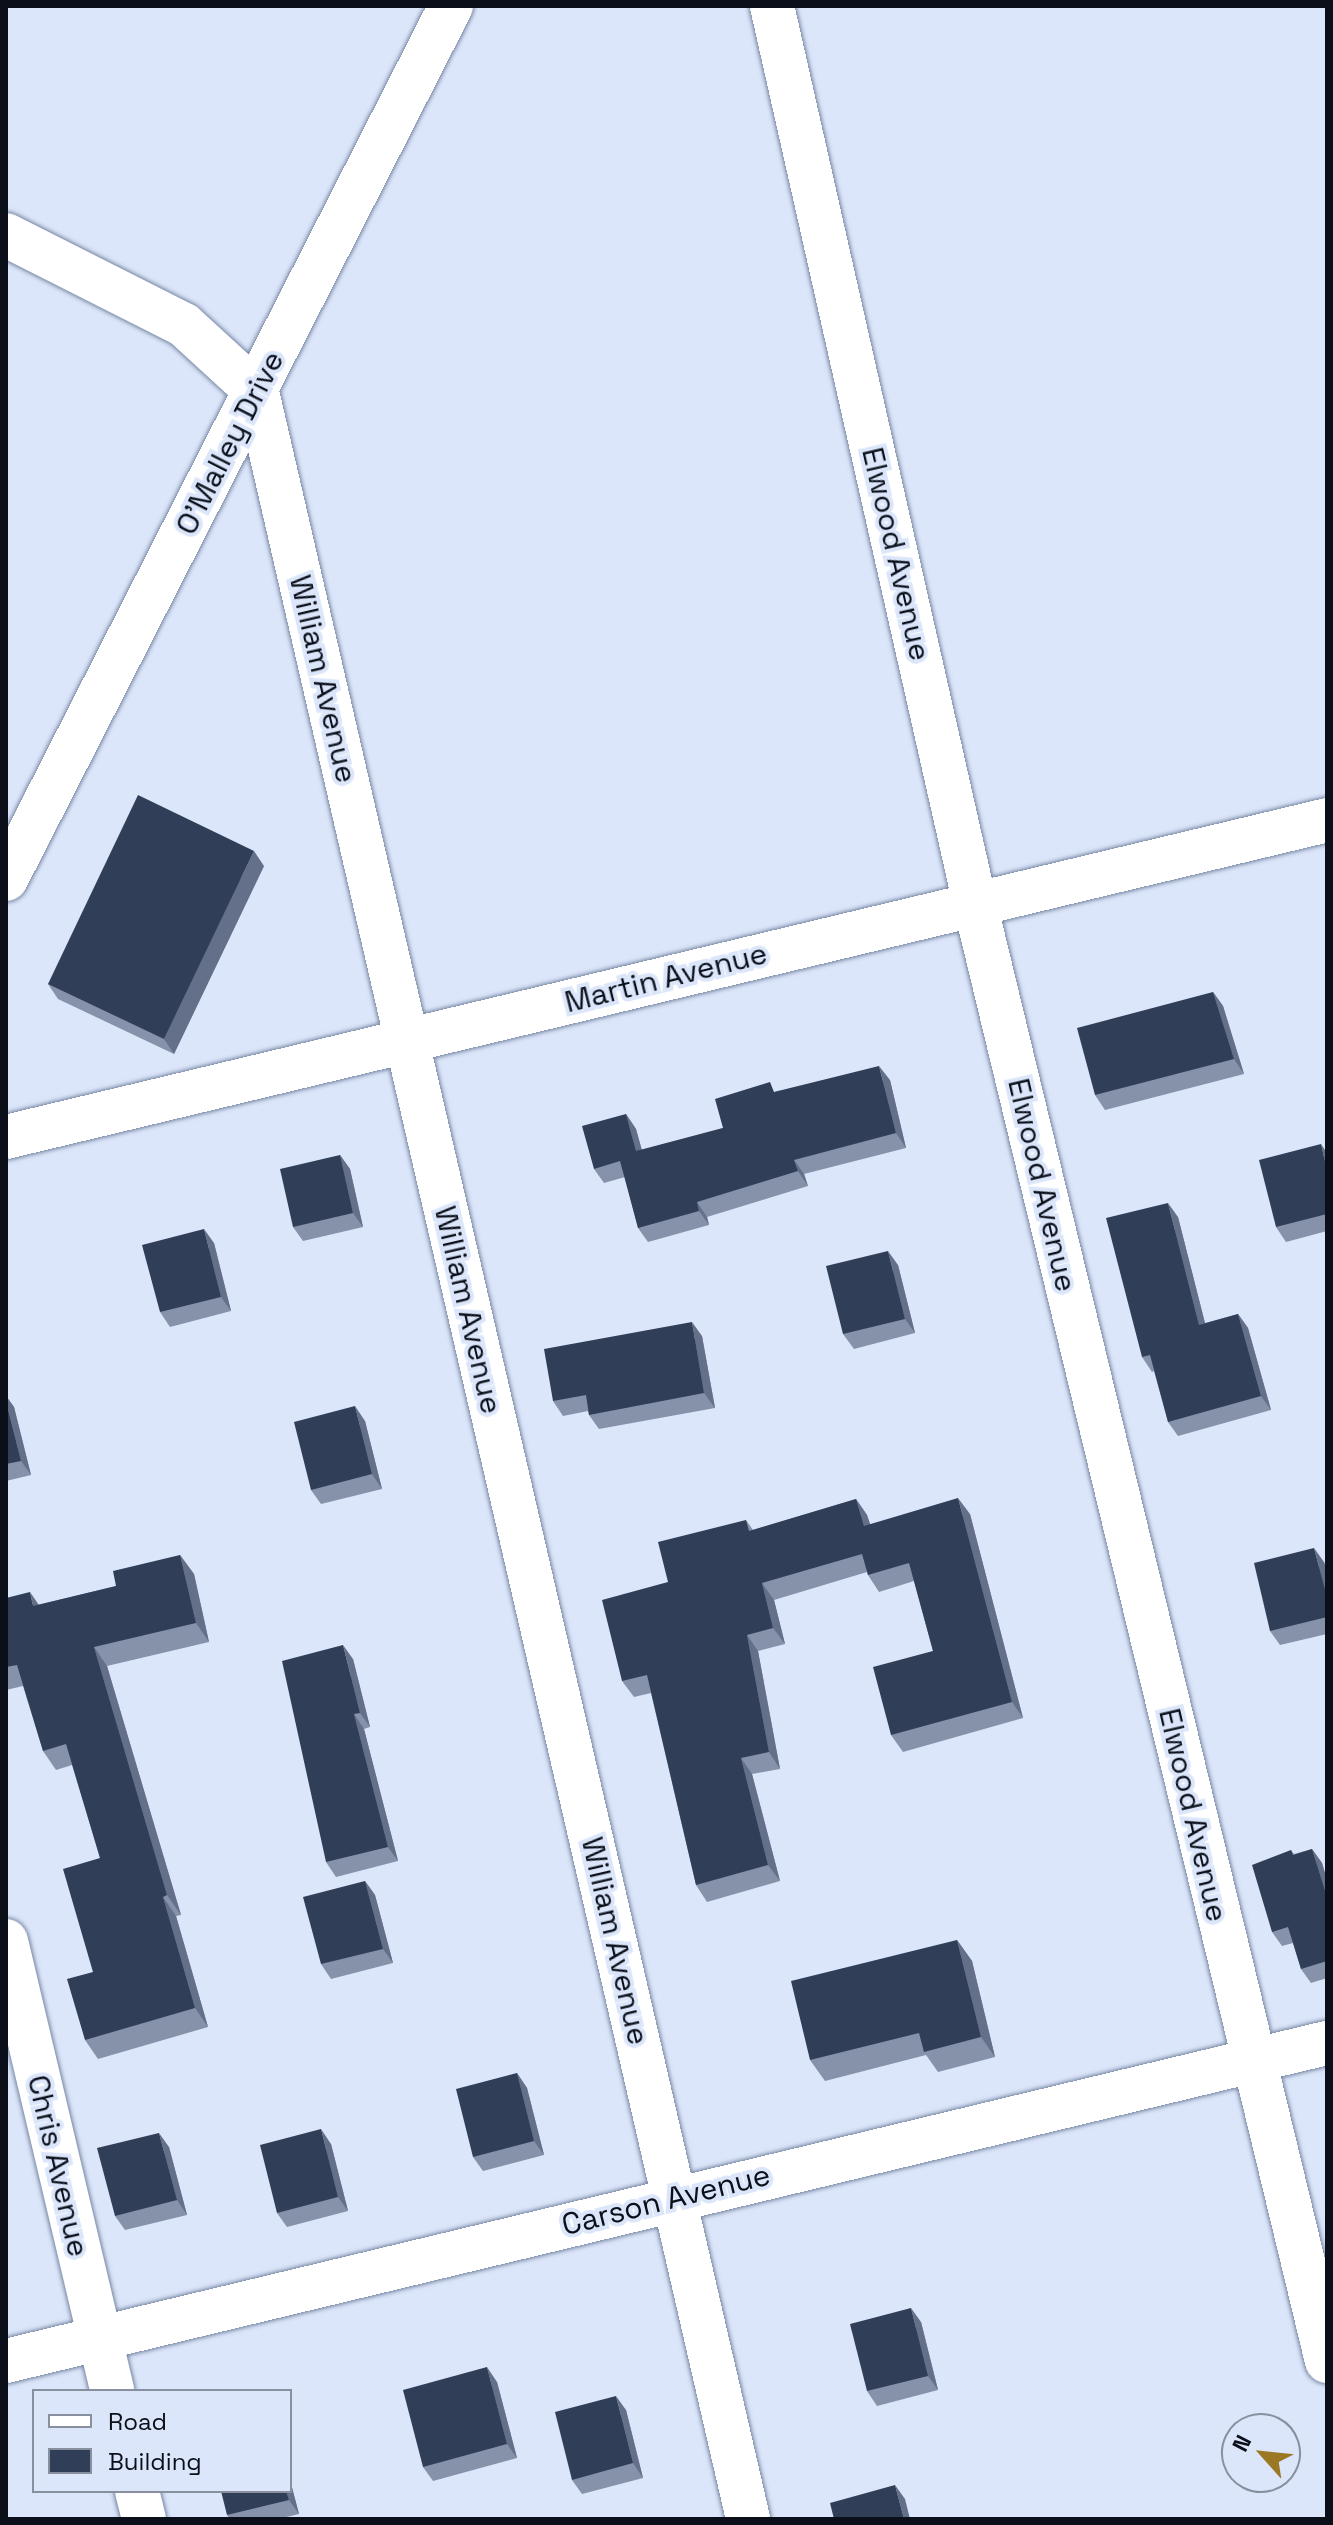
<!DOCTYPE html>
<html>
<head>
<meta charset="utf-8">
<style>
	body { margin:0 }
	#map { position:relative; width:1333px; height:2525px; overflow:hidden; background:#dce6fa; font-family:"Space Grotesk",sans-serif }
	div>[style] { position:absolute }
	.roads { filter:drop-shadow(0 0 2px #7787a4) drop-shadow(0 0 2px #7787a4) }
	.minor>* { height:44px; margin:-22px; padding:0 22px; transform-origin:22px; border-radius:22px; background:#fff }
	.tertiary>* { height:44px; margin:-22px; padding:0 22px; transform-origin:22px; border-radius:22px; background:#fff }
	.wall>* { inset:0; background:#8692a9 }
	.shaded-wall>* { inset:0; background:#647089 }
	.building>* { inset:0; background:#313e58 }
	span { translate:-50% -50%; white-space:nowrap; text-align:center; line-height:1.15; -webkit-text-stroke:8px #dce6fa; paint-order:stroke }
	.street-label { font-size:30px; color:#0a0f1a }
	.frame { position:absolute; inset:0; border:8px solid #0a0f1a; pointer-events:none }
	.legend { position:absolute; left:32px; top:2389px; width:260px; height:104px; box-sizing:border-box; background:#dce6fa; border:2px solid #8890a0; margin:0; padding:10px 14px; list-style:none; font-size:24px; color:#0a0f1a }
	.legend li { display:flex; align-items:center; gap:16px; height:40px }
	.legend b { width:40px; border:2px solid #8890a0 }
	.north { position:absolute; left:1221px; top:2413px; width:80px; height:80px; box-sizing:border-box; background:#dce6fa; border:2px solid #8890a0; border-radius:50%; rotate:297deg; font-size:22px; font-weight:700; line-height:32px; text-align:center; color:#0a0f1a }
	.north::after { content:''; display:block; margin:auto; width:28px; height:36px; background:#9b7924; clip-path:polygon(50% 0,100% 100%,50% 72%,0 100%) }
</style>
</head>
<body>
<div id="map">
	<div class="roads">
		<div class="minor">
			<i style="left:772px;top:6px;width:921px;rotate:77.26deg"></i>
			<i style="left:975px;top:904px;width:1499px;rotate:76.42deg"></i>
			<i style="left:6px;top:235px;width:199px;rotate:26.8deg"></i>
			<i style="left:184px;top:325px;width:99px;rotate:42.5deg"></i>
			<i style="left:257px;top:392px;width:2183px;rotate:77deg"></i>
			<i style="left:6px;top:879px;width:980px;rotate:-62.99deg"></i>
			<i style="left:6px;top:1941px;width:462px;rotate:76.7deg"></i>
			<i style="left:6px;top:2361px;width:1359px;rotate:-13.54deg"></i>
			<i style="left:137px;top:2491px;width:29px;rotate:76deg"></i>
		</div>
		<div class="tertiary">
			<i style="left:6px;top:1137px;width:1359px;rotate:-13.49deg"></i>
		</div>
	</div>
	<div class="wall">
		<i style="clip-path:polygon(264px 866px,174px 1054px,58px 999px,48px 984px)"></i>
		<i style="clip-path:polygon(1213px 992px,1223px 1006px,1244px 1074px,1105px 1110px,1095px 1095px)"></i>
		<i style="clip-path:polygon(890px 1080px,906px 1148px,804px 1174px,808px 1186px,707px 1217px,709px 1225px,648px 1242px,638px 1228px,625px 1177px,604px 1183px,594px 1169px,626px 1114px,636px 1129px,642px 1150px,723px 1128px,777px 1091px)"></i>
		<i style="clip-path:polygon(1327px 1153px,1327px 1231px,1286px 1242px,1276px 1227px)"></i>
		<i style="clip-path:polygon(340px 1155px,350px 1169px,363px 1227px,303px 1241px,293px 1227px)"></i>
		<i style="clip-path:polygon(1178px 1217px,1205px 1323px,1238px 1314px,1248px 1328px,1271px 1410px,1178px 1436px,1168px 1422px,1154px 1371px,1152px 1372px,1142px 1357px)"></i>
		<i style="clip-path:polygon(214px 1243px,231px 1311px,170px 1327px,160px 1312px)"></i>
		<i style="clip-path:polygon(898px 1265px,915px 1333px,854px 1349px,843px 1334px)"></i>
		<i style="clip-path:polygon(702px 1336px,715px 1408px,599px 1429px,589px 1415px,588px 1411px,563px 1416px,553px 1401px)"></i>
		<i style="clip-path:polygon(6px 1396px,14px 1407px,31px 1475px,6px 1481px)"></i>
		<i style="clip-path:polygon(365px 1421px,382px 1489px,321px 1504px,311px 1490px)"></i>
		<i style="clip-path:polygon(856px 1499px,867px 1515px,870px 1524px,970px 1514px,1023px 1718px,903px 1752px,891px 1735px,933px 1651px,914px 1581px,879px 1592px,868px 1575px,867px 1572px,774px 1600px,785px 1644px,758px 1651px,780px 1769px,752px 1774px,780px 1881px,707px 1902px,696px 1885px,651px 1693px,634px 1697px,622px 1681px,668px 1582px,746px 1520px,753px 1530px)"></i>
		<i style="clip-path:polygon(180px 1555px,194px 1574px,209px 1642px,107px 1666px,181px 1915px,176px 1916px,208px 2027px,98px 2059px,85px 2040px,93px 1972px,100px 1858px,72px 1765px,56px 1770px,43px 1751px,23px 1686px,6px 1690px,6px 1598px,38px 1605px,116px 1586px)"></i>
		<i style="clip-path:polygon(1324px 1562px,1327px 1572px,1327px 1634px,1280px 1645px,1270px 1631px)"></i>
		<i style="clip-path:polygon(353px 1659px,370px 1727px,364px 1729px,398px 1861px,336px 1877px,326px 1862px)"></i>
		<i style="clip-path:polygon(1312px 1849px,1322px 1863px,1327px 1880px,1327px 1978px,1311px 1983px,1301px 1969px,1293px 1943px,1282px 1946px,1272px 1932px,1291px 1850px,1294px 1854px)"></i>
		<i style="clip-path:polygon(365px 1881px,375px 1895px,393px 1963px,331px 1979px,321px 1964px)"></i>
		<i style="clip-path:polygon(957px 1940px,972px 1961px,995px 2057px,938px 2072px,926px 2055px,825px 2081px,810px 2060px)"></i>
		<i style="clip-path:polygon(517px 2073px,527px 2088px,544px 2155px,483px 2171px,473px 2157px)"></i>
		<i style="clip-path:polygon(331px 2144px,348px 2211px,287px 2227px,277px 2213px)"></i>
		<i style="clip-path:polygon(169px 2147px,187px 2215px,125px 2230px,115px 2216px)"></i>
		<i style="clip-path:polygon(921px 2322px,938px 2390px,877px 2406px,867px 2391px)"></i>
		<i style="clip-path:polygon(497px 2382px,517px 2458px,433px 2481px,423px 2467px)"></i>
		<i style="clip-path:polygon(626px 2410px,643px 2478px,582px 2494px,572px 2480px)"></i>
		<i style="clip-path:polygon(290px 2480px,299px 2514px,278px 2519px,230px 2519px,227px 2515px,290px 2491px)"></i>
	</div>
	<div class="shaded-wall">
		<i style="clip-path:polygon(254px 851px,264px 866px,174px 1054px,164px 1039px)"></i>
		<i style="clip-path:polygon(1213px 992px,1223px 1006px,1244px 1074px,1234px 1059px)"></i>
		<i style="clip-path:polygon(879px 1066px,890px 1080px,906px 1148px,896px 1133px)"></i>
		<i style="clip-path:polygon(626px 1114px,636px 1129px,646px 1166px,636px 1151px)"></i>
		<i style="clip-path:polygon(1321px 1144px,1327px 1153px,1327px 1170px)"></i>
		<i style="clip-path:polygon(340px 1155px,350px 1169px,363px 1227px,353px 1213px)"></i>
		<i style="clip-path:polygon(794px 1160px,804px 1174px,808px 1186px,798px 1171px)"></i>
		<i style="clip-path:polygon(697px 1202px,707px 1217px,709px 1225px,699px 1211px)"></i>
		<i style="clip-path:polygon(1168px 1203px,1178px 1217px,1209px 1339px,1199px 1325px)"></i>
		<i style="clip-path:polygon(204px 1229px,214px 1243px,231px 1311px,221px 1297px)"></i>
		<i style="clip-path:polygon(888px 1251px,898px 1265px,915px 1333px,905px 1319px)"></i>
		<i style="clip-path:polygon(1238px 1314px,1248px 1328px,1271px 1410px,1261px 1396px)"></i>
		<i style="clip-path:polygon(692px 1322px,702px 1336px,715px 1408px,704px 1393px)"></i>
		<i style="clip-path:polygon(6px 1396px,14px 1407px,31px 1475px,21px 1461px,6px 1402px)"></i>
		<i style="clip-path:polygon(355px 1406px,365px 1421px,382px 1489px,372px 1474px)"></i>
		<i style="clip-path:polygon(958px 1498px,970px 1514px,1023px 1718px,1012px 1702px)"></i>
		<i style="clip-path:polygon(856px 1499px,867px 1515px,876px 1542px,864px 1526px)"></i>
		<i style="clip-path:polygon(1314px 1548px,1324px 1562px,1327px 1572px,1327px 1597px)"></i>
		<i style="clip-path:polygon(180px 1555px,194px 1574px,209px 1642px,196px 1623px)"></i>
		<i style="clip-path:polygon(762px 1583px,774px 1600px,785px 1644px,773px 1628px)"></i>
		<i style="clip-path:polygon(30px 1592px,43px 1611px,33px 1606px)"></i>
		<i style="clip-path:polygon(747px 1635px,758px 1651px,780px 1769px,769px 1752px)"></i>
		<i style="clip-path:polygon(343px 1645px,353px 1659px,370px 1727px,360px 1713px)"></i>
		<i style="clip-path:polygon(94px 1647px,107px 1666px,181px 1915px,167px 1895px)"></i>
		<i style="clip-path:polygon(354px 1714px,364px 1729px,398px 1861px,388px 1847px)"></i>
		<i style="clip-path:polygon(741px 1758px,752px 1774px,780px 1881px,768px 1865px)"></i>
		<i style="clip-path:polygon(1312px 1849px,1322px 1863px,1327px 1880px,1327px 1897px)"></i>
		<i style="clip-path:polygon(365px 1881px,375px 1895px,393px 1963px,383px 1949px)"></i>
		<i style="clip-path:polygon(163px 1897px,176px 1916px,208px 2027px,195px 2008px)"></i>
		<i style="clip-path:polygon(957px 1940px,972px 1961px,995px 2057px,981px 2037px)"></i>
		<i style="clip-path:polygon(517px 2073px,527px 2088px,544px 2155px,534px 2141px)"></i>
		<i style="clip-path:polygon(321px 2129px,331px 2144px,348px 2211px,338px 2197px)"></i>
		<i style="clip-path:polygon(159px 2133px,169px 2147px,187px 2215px,177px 2200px)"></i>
		<i style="clip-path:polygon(911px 2308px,921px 2322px,938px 2390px,928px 2376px)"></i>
		<i style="clip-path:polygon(487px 2367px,497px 2382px,517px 2458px,507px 2444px)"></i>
		<i style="clip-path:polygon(616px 2396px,626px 2410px,643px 2478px,633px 2463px)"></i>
		<i style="clip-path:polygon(290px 2480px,299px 2514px,289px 2500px,286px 2491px,290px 2491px)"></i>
		<i style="clip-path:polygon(895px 2485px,905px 2499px,910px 2519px,904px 2519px)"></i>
	</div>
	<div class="building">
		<i style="clip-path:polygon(138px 795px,254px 851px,164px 1039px,48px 984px)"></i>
		<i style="clip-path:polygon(1213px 992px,1234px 1059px,1095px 1095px,1077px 1028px)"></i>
		<i style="clip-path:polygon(879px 1066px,896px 1133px,794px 1160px,798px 1171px,697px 1202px,699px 1211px,638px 1228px,620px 1161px,594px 1169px,582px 1126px,626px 1114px,636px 1151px,723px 1128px,715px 1099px,770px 1082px,774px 1092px)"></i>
		<i style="clip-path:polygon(1321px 1144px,1327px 1170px,1327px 1214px,1276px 1227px,1259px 1160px)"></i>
		<i style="clip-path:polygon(340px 1155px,353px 1213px,293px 1227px,280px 1169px)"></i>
		<i style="clip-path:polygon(1168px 1203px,1199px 1325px,1238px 1314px,1261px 1396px,1168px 1422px,1150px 1355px,1142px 1357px,1106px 1218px)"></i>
		<i style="clip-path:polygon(204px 1229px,221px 1297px,160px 1312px,142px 1245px)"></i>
		<i style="clip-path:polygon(888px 1251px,905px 1319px,843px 1334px,826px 1266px)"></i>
		<i style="clip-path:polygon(692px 1322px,704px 1393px,589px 1415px,586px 1395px,553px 1401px,544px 1349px)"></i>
		<i style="clip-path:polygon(6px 1402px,21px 1461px,6px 1464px)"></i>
		<i style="clip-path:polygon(355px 1406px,372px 1474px,311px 1490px,294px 1422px)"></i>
		<i style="clip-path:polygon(958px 1498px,1012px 1702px,891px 1735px,873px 1667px,933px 1651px,909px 1563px,868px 1575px,862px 1554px,762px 1583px,773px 1628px,747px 1635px,769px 1752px,741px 1758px,768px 1865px,696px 1885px,647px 1675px,622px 1681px,602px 1600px,668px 1582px,658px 1542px,746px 1520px,749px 1531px,856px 1499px,864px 1526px)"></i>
		<i style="clip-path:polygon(1314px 1548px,1327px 1597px,1327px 1617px,1270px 1631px,1254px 1563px)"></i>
		<i style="clip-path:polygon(180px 1555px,196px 1623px,94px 1647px,167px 1895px,163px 1897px,195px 2008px,85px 2040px,67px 1979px,93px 1972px,63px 1869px,100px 1858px,66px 1744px,43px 1751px,17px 1665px,6px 1667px,6px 1598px,30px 1592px,33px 1606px,116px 1586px,113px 1571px)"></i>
		<i style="clip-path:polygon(343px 1645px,360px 1713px,354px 1714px,388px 1847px,326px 1862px,282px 1661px)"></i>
		<i style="clip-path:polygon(1312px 1849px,1327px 1897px,1327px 1961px,1301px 1969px,1288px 1927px,1272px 1932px,1252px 1865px,1291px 1850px,1293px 1855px)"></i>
		<i style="clip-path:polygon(365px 1881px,383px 1949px,321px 1964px,303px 1897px)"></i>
		<i style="clip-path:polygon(957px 1940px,981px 2037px,924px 2052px,919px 2033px,810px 2060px,791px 1981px)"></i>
		<i style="clip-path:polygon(517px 2073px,534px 2141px,473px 2157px,456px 2089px)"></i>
		<i style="clip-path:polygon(321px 2129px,338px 2197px,277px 2213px,260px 2145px)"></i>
		<i style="clip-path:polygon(159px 2133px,177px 2200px,115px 2216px,97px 2148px)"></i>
		<i style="clip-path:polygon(911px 2308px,928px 2376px,867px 2391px,850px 2324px)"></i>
		<i style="clip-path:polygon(487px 2367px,507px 2444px,423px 2467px,403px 2390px)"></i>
		<i style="clip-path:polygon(616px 2396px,633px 2463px,572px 2480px,555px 2412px)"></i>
		<i style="clip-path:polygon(895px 2485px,904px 2519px,834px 2519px,830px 2503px)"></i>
		<i style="clip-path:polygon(221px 2491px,286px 2491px,289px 2500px,227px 2515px)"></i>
	</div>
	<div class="street-label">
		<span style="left:230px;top:443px;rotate:-63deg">O'Malley Drive</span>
		<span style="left:896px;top:554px;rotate:77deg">Elwood Avenue</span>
		<span style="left:323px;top:679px;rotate:77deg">William Avenue</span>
		<span style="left:666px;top:978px;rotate:-14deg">Martin Avenue</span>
		<span style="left:1042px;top:1185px;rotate:77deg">Elwood Avenue</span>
		<span style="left:468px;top:1310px;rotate:77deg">William Avenue</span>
		<span style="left:1193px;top:1815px;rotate:77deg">Elwood Avenue</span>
		<span style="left:615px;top:1941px;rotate:77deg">William Avenue</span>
		<span style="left:58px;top:2166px;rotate:77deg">Chris Avenue</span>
		<span style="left:666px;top:2200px;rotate:-14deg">Carson Avenue</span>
	</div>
	<div class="frame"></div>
	<ul class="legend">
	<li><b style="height:10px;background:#fff"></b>Road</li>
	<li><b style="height:22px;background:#313e58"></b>Building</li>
	</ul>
	<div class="north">N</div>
</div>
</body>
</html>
